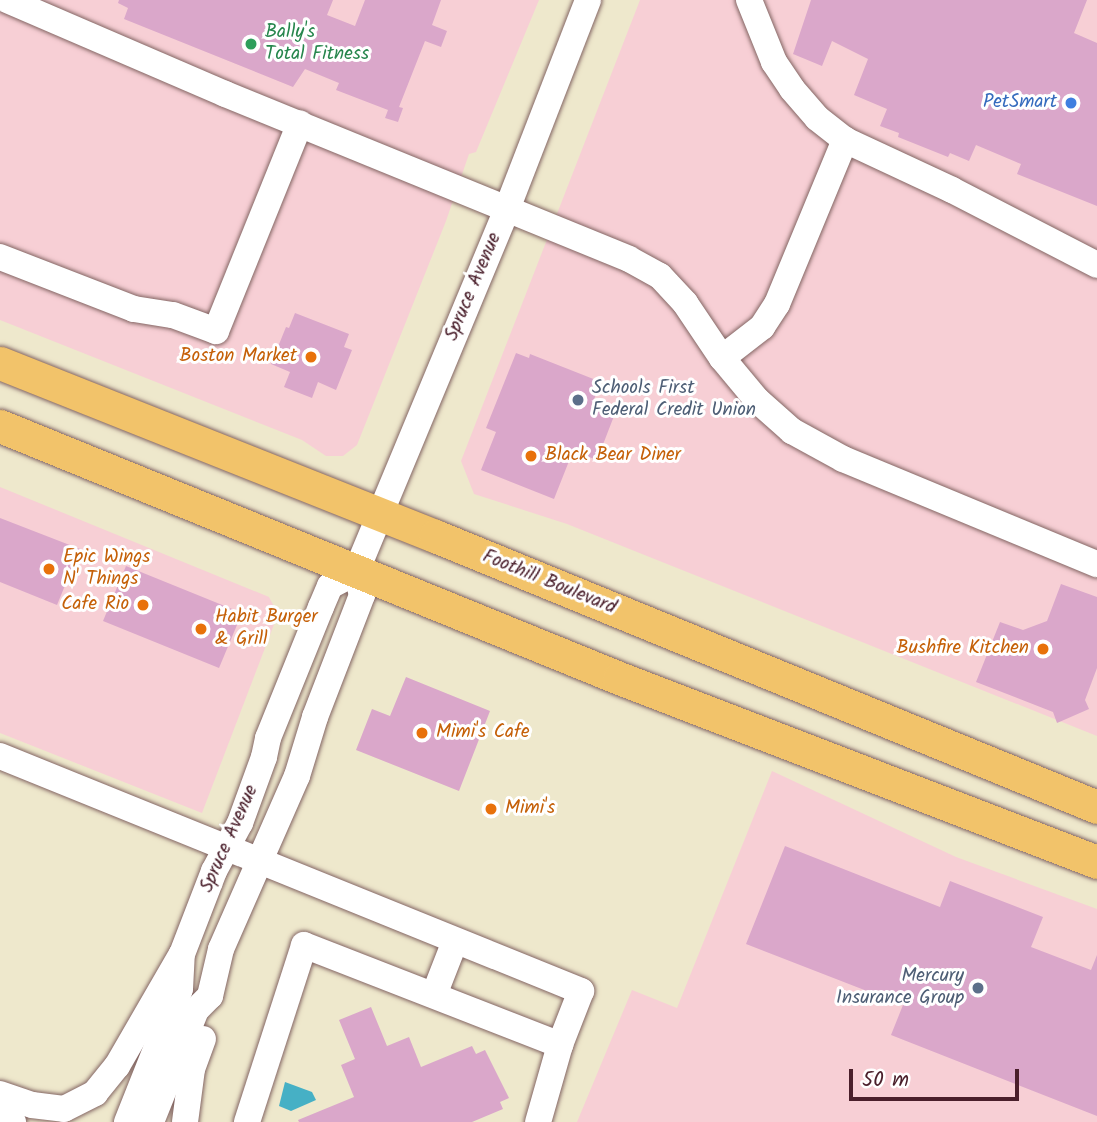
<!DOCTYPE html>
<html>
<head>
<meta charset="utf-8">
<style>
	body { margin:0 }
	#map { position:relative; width:1097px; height:1122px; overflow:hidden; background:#eee8cc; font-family:Kalam,sans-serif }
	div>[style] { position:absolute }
	.built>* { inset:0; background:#f7cfd5 }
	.water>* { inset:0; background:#46b0c5 }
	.building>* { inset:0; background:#daa7ca }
	.roads { filter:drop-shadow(0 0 2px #836563) drop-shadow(0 0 2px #836563) }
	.minor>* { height:26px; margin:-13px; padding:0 13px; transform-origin:13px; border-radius:13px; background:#fff }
	.major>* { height:33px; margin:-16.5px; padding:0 16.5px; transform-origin:16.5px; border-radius:16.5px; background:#f2c36a }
	.dots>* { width:19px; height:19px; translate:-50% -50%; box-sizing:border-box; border:4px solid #fff; border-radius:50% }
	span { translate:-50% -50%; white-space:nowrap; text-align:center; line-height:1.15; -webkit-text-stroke:6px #fff; paint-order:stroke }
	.leisure-label { font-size:19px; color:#27864d }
	.left { translate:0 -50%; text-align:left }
	.shop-label { font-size:19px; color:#366cbe }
	.right { translate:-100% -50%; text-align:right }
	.street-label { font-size:19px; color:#4a1f2b }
	.food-label { font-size:19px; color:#c56008 }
	.service-label { font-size:19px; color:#4e5e75 }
	.scale { position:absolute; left:849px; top:1069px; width:170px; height:32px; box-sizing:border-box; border:4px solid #4a1f2b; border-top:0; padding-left:9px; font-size:21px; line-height:24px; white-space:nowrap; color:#4a1f2b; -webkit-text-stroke:5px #fff; paint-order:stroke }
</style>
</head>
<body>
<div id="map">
	<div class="built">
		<i style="clip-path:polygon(0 0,539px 0,476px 152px,469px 154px,446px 221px,357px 445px,343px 456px,326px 456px,302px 440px,0 320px)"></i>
		<i style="clip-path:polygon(640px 0,1097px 0,1097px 736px,567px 524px,474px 494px,461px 461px)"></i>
		<i style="clip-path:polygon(0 487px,269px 597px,278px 614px,202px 813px,0 733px)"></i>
		<i style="clip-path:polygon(772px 771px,956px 857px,1097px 909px,1097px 1122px,577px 1122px,632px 990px,677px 1008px)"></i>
	</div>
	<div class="water">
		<i style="clip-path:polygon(285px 1082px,312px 1092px,316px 1100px,291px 1111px,279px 1106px)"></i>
	</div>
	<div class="building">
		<i style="clip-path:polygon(119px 0,333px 0,327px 15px,355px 26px,365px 0,441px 0,432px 25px,447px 31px,441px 47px,425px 41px,399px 107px,403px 108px,398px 122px,385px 118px,388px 110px,336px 90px,339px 83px,305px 69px,293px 87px,124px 19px,128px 8px,118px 3px)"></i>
		<i style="clip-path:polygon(811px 0,1087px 0,1074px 33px,1097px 43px,1097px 206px,1017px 174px,1021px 164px,976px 145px,969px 161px,950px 153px,948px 157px,898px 137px,899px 133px,880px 126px,887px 109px,854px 95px,868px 59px,832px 41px,822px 66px,793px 54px)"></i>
		<i style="clip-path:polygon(295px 313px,349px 334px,344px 347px,352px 350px,336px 390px,318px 382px,312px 398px,284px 387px,290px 372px,271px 364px,286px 327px,289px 328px)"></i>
		<i style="clip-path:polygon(516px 353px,529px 358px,530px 354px,601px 382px,591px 407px,614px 416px,597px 460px,573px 451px,554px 499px,481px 470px,496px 432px,486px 428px)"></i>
		<i style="clip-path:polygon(0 518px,80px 549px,57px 605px,0 582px)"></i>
		<i style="clip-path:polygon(126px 566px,242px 613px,219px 668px,103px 621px)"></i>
		<i style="clip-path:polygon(1061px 584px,1097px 597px,1097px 668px,1085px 700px,1089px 709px,1057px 723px,1053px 712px,976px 682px,1000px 622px,1023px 630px,1047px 621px)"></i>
		<i style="clip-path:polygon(406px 677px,490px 711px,459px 791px,356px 750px,372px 709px,390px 716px)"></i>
		<i style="clip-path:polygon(785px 846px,940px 907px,950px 881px,1043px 917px,1031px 947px,1091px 970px,1097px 955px,1097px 1116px,891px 1035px,903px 1005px,746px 944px)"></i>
		<i style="clip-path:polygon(371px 1007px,387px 1046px,409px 1037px,421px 1067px,472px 1046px,476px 1054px,485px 1050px,509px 1098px,500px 1102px,503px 1109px,472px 1122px,299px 1122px,298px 1120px,354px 1097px,341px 1065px,355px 1059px,339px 1020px)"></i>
	</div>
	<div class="roads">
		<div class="minor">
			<i style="left:7px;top:0;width:237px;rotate:23.3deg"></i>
			<i style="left:225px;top:94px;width:436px;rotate:22.2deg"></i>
			<i style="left:629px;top:259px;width:35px;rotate:29deg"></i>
			<i style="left:660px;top:276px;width:37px;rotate:47deg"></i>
			<i style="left:685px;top:303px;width:66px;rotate:56.1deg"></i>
			<i style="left:722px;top:358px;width:55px;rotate:50.2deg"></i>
			<i style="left:757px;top:400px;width:47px;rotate:41.5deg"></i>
			<i style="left:792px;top:431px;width:58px;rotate:28.8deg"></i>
			<i style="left:843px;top:459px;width:275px;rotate:22.5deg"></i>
			<i style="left:749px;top:0;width:67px;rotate:68deg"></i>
			<i style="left:774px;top:62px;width:32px;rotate:56deg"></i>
			<i style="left:792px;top:89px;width:38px;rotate:49deg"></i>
			<i style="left:817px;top:118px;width:36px;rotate:38deg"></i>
			<i style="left:845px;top:140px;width:118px;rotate:25deg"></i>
			<i style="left:952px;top:190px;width:163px;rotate:27.3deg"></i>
			<i style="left:0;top:257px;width:144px;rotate:21.2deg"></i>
			<i style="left:134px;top:309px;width:39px;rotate:9deg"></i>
			<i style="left:173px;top:315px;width:46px;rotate:20.4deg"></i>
			<i style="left:216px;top:331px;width:224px;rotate:-68deg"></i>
			<i style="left:722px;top:358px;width:51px;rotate:-37.8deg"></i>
			<i style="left:762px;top:327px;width:27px;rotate:-57deg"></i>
			<i style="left:777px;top:304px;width:178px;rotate:-67.5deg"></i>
			<i style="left:0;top:756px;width:627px;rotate:22.02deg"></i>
			<i style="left:581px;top:991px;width:58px;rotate:111.3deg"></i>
			<i style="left:560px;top:1045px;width:80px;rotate:105.9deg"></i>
			<i style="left:434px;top:995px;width:58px;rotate:-68.7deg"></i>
			<i style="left:0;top:1094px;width:34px;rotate:19deg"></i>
			<i style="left:32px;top:1105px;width:32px;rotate:7deg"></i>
			<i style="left:64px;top:1109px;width:35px;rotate:-27deg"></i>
			<i style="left:95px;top:1093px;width:35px;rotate:-51deg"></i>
			<i style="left:117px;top:1066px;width:128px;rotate:-60deg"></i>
			<i style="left:0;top:1117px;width:14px;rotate:21deg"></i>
			<i style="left:127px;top:1122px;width:143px;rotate:-68.3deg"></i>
			<i style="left:180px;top:989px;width:35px;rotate:-87deg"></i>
			<i style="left:182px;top:954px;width:89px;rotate:-68.9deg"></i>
			<i style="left:214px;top:871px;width:55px;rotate:-61.6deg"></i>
			<i style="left:240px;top:823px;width:70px;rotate:-70deg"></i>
			<i style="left:264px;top:757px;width:19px;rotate:-78deg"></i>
			<i style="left:268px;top:738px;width:141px;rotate:-68deg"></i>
			<i style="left:321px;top:607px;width:23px;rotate:-67deg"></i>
			<i style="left:330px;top:586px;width:30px;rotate:-28deg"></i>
			<i style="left:151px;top:1122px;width:121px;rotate:-68.1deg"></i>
			<i style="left:196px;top:1010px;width:20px;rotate:-45deg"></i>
			<i style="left:210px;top:996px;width:48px;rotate:-76.8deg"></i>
			<i style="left:221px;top:949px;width:189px;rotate:-66.3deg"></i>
			<i style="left:297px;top:776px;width:62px;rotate:-73deg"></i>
			<i style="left:315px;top:717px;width:131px;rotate:-68.9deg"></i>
			<i style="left:362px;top:595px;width:24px;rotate:-105deg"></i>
			<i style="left:356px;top:572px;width:393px;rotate:-67.4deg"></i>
			<i style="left:507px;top:209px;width:224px;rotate:-68.8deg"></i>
			<i style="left:185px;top:1122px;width:53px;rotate:-82.5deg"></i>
			<i style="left:192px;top:1069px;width:32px;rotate:-70deg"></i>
			<i style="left:247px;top:1122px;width:186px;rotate:-72.1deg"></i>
			<i style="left:304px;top:945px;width:275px;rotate:21.3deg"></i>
		</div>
		<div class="major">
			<i style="left:0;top:363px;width:468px;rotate:21.7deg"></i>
			<i style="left:435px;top:536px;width:715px;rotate:22.26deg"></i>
			<i style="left:0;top:426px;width:668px;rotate:22.15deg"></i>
			<i style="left:619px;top:678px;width:512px;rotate:21.05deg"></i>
		</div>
	</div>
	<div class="dots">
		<i style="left:251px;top:44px;background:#2e9e5b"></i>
		<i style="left:1071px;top:103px;background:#3f7fe0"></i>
		<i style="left:311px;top:357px;background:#e8710a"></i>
		<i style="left:578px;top:400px;background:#5c6f8a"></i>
		<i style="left:531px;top:456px;background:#e8710a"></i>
		<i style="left:49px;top:569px;background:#e8710a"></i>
		<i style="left:143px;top:605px;background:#e8710a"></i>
		<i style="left:201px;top:629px;background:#e8710a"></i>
		<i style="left:1043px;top:649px;background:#e8710a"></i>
		<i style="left:422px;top:733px;background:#e8710a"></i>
		<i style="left:491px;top:809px;background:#e8710a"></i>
		<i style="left:978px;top:988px;background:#5c6f8a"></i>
	</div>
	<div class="leisure-label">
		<span class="left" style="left:265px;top:44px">Bally's<br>Total Fitness</span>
	</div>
	<div class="shop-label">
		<span class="right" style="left:1057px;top:103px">PetSmart</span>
	</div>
	<div class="street-label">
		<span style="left:474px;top:287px;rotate:-67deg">Spruce Avenue</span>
		<span style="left:549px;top:583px;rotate:22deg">Foothill Boulevard</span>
		<span style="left:230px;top:839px;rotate:-66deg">Spruce Avenue</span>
	</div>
	<div class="food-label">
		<span class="right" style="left:297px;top:357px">Boston Market</span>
		<span class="left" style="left:545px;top:456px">Black Bear Diner</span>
		<span class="left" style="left:63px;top:569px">Epic Wings<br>N' Things</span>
		<span class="right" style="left:129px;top:605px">Cafe Rio</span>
		<span class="left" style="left:215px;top:629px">Habit Burger<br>&amp; Grill</span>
		<span class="right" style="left:1029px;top:649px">Bushfire Kitchen</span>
		<span class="left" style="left:436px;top:733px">Mimi's Cafe</span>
		<span class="left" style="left:505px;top:809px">Mimi's</span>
	</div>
	<div class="service-label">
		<span class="left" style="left:592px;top:400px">Schools First<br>Federal Credit Union</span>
		<span class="right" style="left:964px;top:988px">Mercury<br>Insurance Group</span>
	</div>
	<div class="scale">50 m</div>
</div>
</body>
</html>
